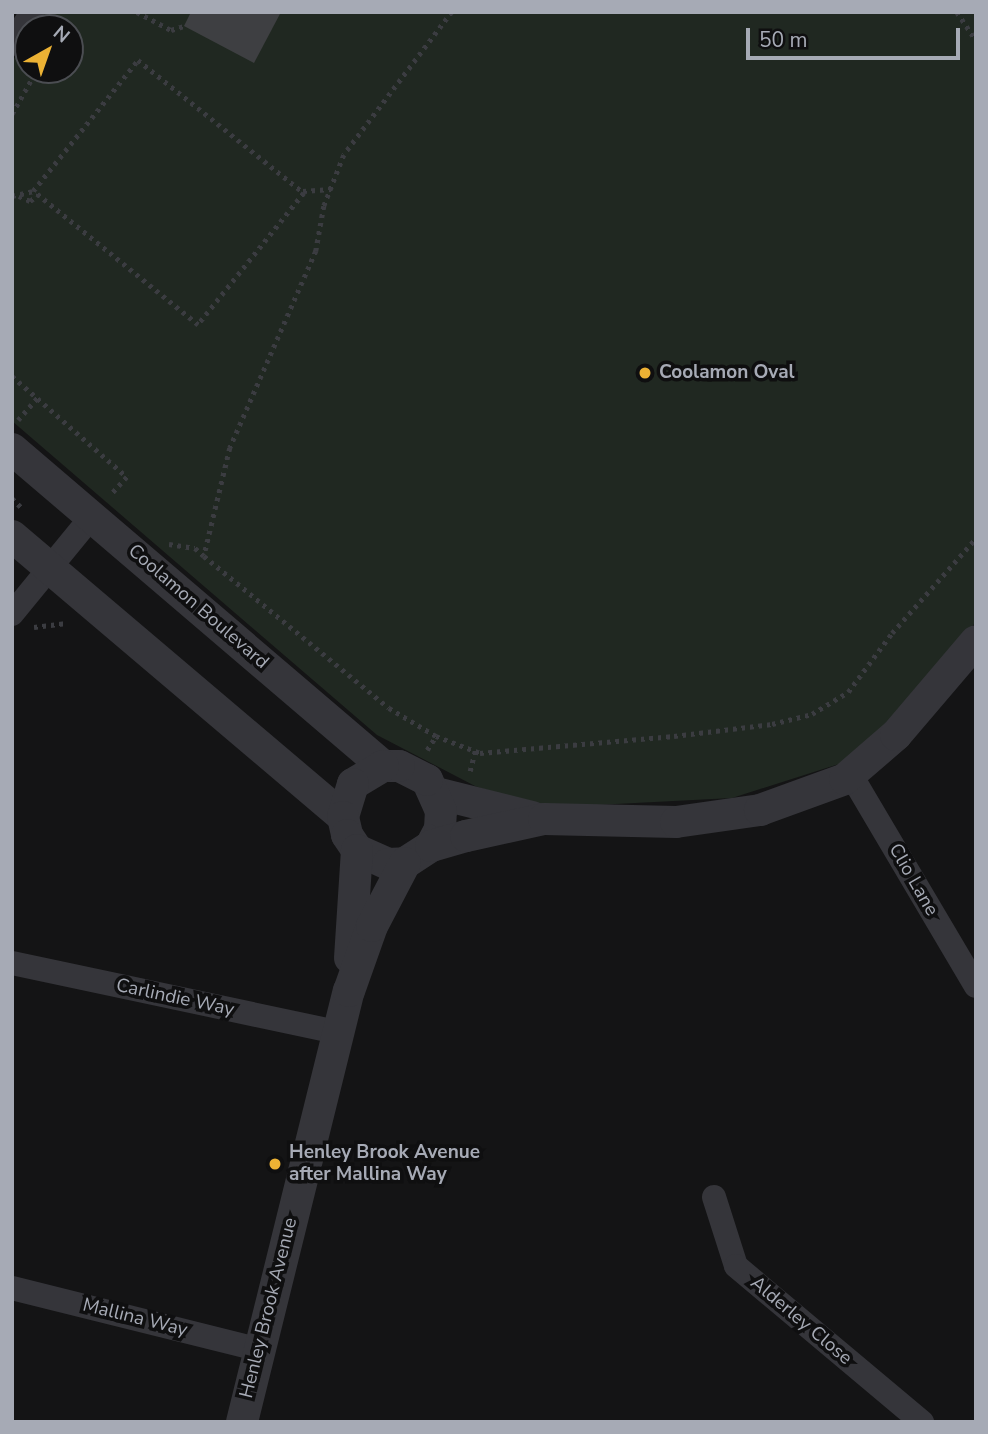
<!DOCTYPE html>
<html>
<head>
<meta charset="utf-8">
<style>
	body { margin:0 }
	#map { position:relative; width:988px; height:1434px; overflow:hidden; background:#141415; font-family:"Nunito Sans",sans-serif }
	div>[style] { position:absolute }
	.green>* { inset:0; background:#202821 }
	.building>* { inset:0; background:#3e3f42 }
	.path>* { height:4.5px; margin-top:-2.25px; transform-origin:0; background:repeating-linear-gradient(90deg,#3b3c41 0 3.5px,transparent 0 8.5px) }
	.minor>* { height:24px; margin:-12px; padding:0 12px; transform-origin:12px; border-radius:12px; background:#35353a }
	.tertiary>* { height:32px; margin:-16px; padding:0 16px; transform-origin:16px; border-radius:16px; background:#35353a }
	.dots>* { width:19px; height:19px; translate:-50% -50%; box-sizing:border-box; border:4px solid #0f0f10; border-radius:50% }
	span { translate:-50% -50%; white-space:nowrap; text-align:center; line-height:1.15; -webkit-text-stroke:7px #0f0f10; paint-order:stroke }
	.poi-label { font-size:19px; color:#a6aab5; font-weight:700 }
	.left { translate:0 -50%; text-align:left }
	.street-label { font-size:19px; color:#a6aab5 }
	.frame { position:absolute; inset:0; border:14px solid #a6aab5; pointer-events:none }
	.north { position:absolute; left:14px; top:14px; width:70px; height:70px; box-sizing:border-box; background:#0f0f10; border:2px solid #4b4d52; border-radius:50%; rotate:40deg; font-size:19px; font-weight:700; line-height:28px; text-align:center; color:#a6aab5 }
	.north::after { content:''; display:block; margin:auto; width:24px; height:32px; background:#ecb234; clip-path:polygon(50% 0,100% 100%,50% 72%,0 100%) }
	.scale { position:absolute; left:746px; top:28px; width:214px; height:32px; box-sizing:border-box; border:4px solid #a6aab5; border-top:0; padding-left:9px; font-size:21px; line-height:24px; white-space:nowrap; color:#a6aab5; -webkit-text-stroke:5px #0f0f10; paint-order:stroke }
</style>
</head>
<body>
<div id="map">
	<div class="green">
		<i style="clip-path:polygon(44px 12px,976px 12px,976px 622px,895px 716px,842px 763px,732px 798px,538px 808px,475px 786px,377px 735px,12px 421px,12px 62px,28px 37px,28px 70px,70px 70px,70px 28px,34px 28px)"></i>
	</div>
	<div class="building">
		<i style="clip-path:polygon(191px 12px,281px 12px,254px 63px,184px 26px)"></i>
	</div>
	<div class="path">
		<i style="left:137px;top:12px;width:38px;rotate:28deg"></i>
		<i style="left:171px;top:30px;width:14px;rotate:-17deg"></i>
		<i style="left:452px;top:12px;width:179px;rotate:127.1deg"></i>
		<i style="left:344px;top:155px;width:55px;rotate:111.4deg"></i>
		<i style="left:324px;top:206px;width:46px;rotate:100.1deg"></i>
		<i style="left:316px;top:251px;width:215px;rotate:113.6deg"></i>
		<i style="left:230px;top:448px;width:111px;rotate:103.5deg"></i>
		<i style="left:204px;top:556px;width:239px;rotate:39.4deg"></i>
		<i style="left:389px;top:708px;width:55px;rotate:30.8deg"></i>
		<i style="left:436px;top:736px;width:47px;rotate:21.1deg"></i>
		<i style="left:480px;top:753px;width:195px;rotate:-5deg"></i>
		<i style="left:674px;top:736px;width:99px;rotate:-7deg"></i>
		<i style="left:772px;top:724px;width:41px;rotate:-14deg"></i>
		<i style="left:812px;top:714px;width:42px;rotate:-31.4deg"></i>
		<i style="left:848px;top:692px;width:74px;rotate:-53.3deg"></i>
		<i style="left:892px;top:633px;width:127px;rotate:-48.5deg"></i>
		<i style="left:957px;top:12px;width:34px;rotate:56deg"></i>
		<i style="left:138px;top:60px;width:213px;rotate:38.7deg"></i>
		<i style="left:304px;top:193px;width:169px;rotate:128.8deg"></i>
		<i style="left:198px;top:325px;width:213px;rotate:-140.9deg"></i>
		<i style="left:33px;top:191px;width:168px;rotate:-51.3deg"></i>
		<i style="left:12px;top:114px;width:47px;rotate:-60.7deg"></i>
		<i style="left:35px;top:73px;width:6px;rotate:-149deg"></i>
		<i style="left:303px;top:191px;width:28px;rotate:-4deg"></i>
		<i style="left:12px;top:196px;width:22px;rotate:-13deg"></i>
		<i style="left:19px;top:196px;width:12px;rotate:24deg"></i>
		<i style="left:30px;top:201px;width:10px;rotate:-37deg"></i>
		<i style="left:12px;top:376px;width:153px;rotate:41.3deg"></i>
		<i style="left:127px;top:477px;width:24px;rotate:132deg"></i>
		<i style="left:18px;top:420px;width:32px;rotate:-49deg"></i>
		<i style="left:12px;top:498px;width:14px;rotate:45deg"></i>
		<i style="left:169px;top:544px;width:26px;rotate:9deg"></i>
		<i style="left:195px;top:548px;width:12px;rotate:42deg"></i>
		<i style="left:34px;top:627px;width:33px;rotate:-7deg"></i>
		<i style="left:427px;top:750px;width:17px;rotate:-57deg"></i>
		<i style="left:470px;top:771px;width:21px;rotate:-76deg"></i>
	</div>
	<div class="minor">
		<i style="left:12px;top:44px;width:38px;rotate:-58deg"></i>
		<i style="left:12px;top:614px;width:128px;rotate:-50.7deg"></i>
		<i style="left:851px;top:775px;width:245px;rotate:59.4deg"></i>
		<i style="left:12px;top:963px;width:333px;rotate:12deg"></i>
		<i style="left:714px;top:1197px;width:72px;rotate:72.3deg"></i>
		<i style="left:736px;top:1266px;width:243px;rotate:40deg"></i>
		<i style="left:12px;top:1288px;width:252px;rotate:14deg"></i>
	</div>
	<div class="tertiary">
		<i style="left:12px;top:449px;width:488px;rotate:40.5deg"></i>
		<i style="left:12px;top:536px;width:434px;rotate:40.3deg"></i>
		<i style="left:436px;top:793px;width:99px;rotate:14deg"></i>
		<i style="left:431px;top:846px;width:19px;rotate:-62deg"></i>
		<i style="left:440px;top:829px;width:18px;rotate:-87deg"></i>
		<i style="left:441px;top:811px;width:34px;rotate:-114deg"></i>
		<i style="left:427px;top:780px;width:31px;rotate:-153deg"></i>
		<i style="left:399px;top:766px;width:16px;rotate:180deg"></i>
		<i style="left:383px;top:766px;width:35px;rotate:149deg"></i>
		<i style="left:353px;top:784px;width:34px;rotate:107deg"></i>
		<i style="left:343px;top:817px;width:18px;rotate:77deg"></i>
		<i style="left:347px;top:835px;width:18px;rotate:56deg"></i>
		<i style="left:357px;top:850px;width:34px;rotate:24deg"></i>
		<i style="left:388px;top:864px;width:17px;rotate:-3deg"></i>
		<i style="left:405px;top:863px;width:31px;rotate:-33deg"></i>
		<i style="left:431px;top:846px;width:36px;rotate:-16deg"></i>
		<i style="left:466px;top:836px;width:80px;rotate:-12.3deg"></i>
		<i style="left:544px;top:819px;width:132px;rotate:1.3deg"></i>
		<i style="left:676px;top:822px;width:85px;rotate:-8.1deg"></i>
		<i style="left:760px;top:810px;width:90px;rotate:-20deg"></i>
		<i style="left:845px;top:779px;width:67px;rotate:-40.8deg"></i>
		<i style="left:896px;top:735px;width:123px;rotate:-49.6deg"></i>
		<i style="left:350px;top:958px;width:108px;rotate:-86.3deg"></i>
		<i style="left:242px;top:1422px;width:444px;rotate:-76.1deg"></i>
		<i style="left:349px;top:991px;width:69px;rotate:-70.5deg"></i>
		<i style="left:372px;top:926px;width:71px;rotate:-62.4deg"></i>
	</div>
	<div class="dots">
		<i style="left:645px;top:373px;background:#ecb234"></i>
		<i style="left:275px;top:1164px;background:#ecb234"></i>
	</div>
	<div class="poi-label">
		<span class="left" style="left:659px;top:373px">Coolamon Oval</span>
		<span class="left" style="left:289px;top:1164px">Henley Brook Avenue<br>after Mallina Way</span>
	</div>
	<div class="street-label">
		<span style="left:198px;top:607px;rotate:41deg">Coolamon Boulevard</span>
		<span style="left:913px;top:880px;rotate:60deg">Clio Lane</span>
		<span style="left:175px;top:998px;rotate:12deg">Carlindie Way</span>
		<span style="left:269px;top:1308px;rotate:-76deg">Henley Brook Avenue</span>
		<span style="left:135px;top:1318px;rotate:14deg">Mallina Way</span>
		<span style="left:801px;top:1321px;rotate:40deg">Alderley Close</span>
	</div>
	<div class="frame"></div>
	<div class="north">N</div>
	<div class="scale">50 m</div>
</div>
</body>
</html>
